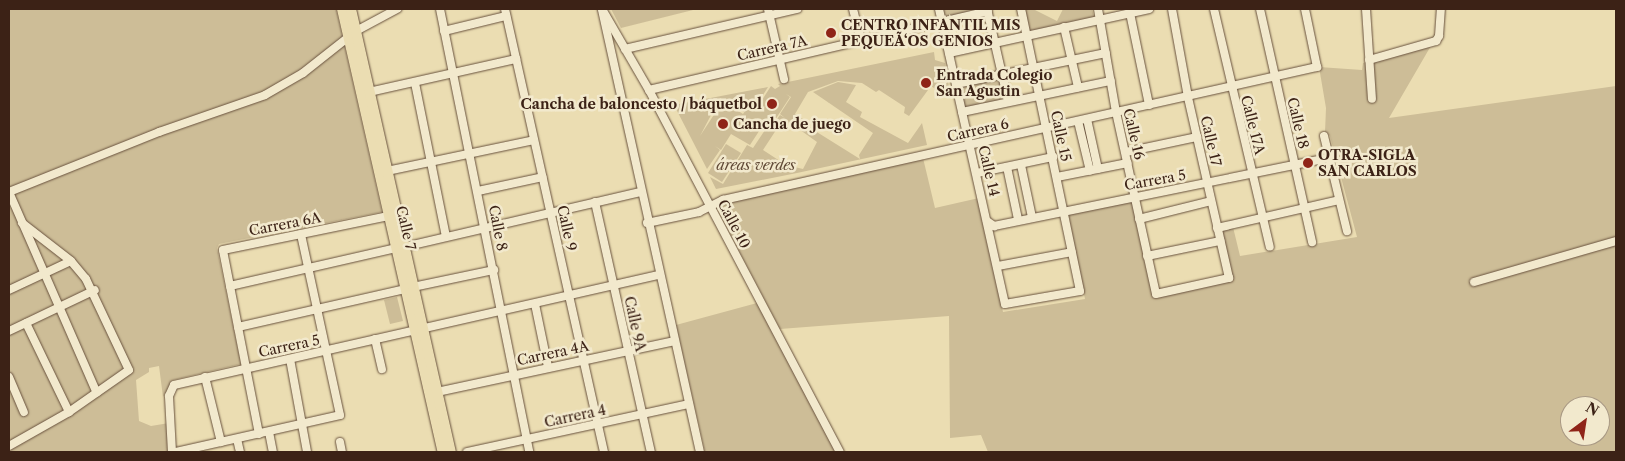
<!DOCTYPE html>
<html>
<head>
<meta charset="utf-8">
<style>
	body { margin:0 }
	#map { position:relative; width:1625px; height:461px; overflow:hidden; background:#ebddb2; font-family:"Libre Caslon Text",serif }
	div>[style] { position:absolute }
	.green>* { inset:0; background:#cdbd97 }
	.roads { filter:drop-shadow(0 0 1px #68513d) drop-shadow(0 0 1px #68513d) }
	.minor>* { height:8px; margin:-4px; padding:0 4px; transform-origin:4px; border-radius:4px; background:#f2e9cd }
	.major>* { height:10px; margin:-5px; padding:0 5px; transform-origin:5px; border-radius:5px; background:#ebddb2 }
	.dots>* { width:14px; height:14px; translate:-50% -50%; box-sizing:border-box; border:2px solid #f2e9cd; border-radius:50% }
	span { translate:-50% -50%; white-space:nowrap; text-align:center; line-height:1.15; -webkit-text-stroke:5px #f2e9cd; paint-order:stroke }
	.poi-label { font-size:14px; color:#3c2216; font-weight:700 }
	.left { translate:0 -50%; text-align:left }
	.right { translate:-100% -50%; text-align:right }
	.street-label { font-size:14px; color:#3c2216 }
	.park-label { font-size:14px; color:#604936; font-style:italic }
	.frame { position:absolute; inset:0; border:10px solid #3c2216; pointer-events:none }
	.north { position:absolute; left:1560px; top:396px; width:50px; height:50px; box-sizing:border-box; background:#f2e9cd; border:1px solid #a99984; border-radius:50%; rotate:31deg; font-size:14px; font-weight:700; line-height:20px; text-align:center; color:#3c2216 }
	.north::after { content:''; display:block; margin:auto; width:18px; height:22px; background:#8f2418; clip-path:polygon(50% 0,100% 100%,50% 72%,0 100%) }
</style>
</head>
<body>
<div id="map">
	<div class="green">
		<i style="clip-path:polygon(9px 9px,336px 9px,382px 212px,219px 244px,217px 248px,241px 364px,173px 380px,163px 397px,159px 366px,149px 368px,149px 372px,136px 380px,139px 421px,151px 426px,169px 423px,171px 452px,9px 452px)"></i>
		<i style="clip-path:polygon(611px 9px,697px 9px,621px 28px)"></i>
		<i style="clip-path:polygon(942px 9px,986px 9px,942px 19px)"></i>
		<i style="clip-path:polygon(1024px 9px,1033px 9px,1057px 21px,1063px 9px,1092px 9px,1094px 17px,1030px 32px)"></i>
		<i style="clip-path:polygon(evenodd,1432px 44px,1389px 118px,1616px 86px,1616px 452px,988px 452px,981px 435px,950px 438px,949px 316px,780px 329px,719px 213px,724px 203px,923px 158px,935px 208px,979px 198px,1003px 312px,1085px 299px,1068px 212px,1132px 200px,1153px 298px,1233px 281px,1222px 230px,1233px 227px,1240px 256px,1357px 237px,1330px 136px,1325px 132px,1326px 108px,1319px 67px,1362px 70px,1363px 63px,1432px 44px,1570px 406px,1600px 406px,1600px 436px,1570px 436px,1570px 406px)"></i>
		<i style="clip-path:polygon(evenodd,934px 52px,935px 60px,945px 63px,950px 93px,946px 96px,922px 80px,920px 84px,928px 90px,909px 116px,904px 113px,905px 107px,879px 90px,876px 92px,862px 83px,838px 81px,808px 92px,795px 114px,803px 119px,796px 119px,860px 159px,859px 155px,873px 133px,813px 92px,838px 82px,856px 85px,846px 102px,862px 112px,860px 117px,908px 143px,922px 123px,927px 145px,797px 173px,716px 189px,710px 177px,723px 184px,747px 145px,753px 148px,769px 124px,772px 126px,780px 115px,785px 118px,780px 114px,791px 97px,786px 94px,790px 97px,773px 123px,767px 119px,750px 145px,731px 134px,721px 150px,715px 146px,720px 150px,707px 169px,674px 105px,768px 87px,754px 109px,747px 105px,744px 112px,720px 98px,700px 136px,723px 101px,743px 114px,748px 107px,755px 111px,771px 86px,775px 89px,780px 86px,778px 84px,934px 52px,789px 122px,817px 142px,803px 169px,786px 165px,763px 150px,780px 124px,779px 127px,784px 130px,789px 122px)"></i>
		<i style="clip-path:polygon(1000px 76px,1005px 99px,963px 109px,959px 85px)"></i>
		<i style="clip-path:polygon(726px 144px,741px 153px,722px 182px,708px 173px)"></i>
		<i style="clip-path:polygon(397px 297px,403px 321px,390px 324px,384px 300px)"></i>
		<i style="clip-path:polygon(757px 303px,823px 428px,836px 452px,705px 452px,676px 325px)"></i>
	</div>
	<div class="roads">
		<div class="minor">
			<i style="left:440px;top:9px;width:452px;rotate:78.6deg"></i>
			<i style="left:505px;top:9px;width:454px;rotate:77.4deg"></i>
			<i style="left:602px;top:9px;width:94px;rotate:59.9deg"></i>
			<i style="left:649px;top:90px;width:409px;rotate:62.2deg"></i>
			<i style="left:768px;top:9px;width:72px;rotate:77.1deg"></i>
			<i style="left:853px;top:9px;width:32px;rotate:76deg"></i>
			<i style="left:939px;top:9px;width:302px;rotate:77.4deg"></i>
			<i style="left:1005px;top:304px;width:76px;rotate:-9.8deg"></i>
			<i style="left:1080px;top:291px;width:288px;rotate:-101.8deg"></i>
			<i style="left:987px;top:9px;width:94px;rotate:77.1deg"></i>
			<i style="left:1098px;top:9px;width:105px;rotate:80.1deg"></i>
			<i style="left:1116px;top:112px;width:186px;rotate:77.6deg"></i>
			<i style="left:1156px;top:294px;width:75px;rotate:-12.4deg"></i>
			<i style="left:1229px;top:278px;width:186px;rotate:-102.8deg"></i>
			<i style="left:1188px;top:97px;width:89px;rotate:-100.3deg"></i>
			<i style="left:1214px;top:9px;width:244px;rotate:76.8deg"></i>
			<i style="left:1260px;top:9px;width:239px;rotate:77.4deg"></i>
			<i style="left:1366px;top:9px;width:90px;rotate:86.2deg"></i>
			<i style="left:602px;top:10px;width:453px;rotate:77.5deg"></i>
			<i style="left:1130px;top:13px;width:94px;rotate:78.3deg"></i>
			<i style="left:1064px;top:27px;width:62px;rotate:76.9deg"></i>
			<i style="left:444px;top:31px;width:64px;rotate:-13.6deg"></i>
			<i style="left:625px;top:49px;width:177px;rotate:-13.1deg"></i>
			<i style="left:949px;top:53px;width:205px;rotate:-12.4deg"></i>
			<i style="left:1369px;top:60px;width:70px;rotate:-15.8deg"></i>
			<i style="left:1436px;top:41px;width:6px;rotate:-59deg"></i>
			<i style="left:1439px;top:36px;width:27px;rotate:-86deg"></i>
			<i style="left:415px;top:83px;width:157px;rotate:78.6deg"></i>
			<i style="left:956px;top:84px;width:153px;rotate:-11.7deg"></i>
			<i style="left:649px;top:90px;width:348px;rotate:-13.1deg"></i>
			<i style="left:369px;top:92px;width:151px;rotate:-12.7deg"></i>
			<i style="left:962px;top:112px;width:152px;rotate:-11.8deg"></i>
			<i style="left:1087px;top:119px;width:51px;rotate:77.6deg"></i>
			<i style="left:1078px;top:121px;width:51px;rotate:76.5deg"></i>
			<i style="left:1324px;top:136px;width:98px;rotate:76.4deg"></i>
			<i style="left:1126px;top:152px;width:73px;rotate:-11.9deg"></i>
			<i style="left:1021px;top:165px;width:53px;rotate:78.1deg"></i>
			<i style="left:1007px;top:167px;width:53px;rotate:78.1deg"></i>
			<i style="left:387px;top:171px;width:150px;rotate:-11.9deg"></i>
			<i style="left:977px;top:173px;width:78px;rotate:-11.9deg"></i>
			<i style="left:1057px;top:177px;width:72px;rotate:-11.2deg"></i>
			<i style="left:478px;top:191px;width:66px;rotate:-12.2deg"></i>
			<i style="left:9px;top:192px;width:162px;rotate:-21.8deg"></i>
			<i style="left:159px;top:132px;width:112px;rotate:-19.2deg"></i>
			<i style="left:265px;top:95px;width:44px;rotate:-30.1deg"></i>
			<i style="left:303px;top:73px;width:68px;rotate:-38.4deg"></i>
			<i style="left:356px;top:31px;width:47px;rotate:-28.2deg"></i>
			<i style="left:9px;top:192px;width:219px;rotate:66.4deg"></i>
			<i style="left:595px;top:202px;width:256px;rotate:77.4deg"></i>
			<i style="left:1139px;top:219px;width:74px;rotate:-14deg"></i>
			<i style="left:987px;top:221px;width:9px;rotate:36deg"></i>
			<i style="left:994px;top:226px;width:341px;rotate:-11.5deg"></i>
			<i style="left:647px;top:223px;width:53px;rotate:-11.9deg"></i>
			<i style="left:699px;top:212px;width:27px;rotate:-27deg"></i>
			<i style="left:723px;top:200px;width:609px;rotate:-12.62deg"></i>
			<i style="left:1317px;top:67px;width:59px;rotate:-101.7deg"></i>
			<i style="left:1217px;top:228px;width:125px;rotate:-12.9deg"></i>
			<i style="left:404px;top:247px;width:242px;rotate:-13.1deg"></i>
			<i style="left:1147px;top:256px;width:75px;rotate:-11.6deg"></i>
			<i style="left:998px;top:266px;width:75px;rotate:-10.7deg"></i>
			<i style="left:1474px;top:282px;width:148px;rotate:-16.1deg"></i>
			<i style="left:230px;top:286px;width:170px;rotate:-12.9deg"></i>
			<i style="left:413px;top:287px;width:83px;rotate:-11.9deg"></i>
			<i style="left:9px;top:290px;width:68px;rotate:-25.1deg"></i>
			<i style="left:535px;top:304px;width:64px;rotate:78.3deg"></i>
			<i style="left:26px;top:323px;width:99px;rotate:64.2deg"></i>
			<i style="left:238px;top:327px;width:171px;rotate:-12.8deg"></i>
			<i style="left:9px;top:331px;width:95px;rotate:-25.5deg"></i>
			<i style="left:375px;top:339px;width:31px;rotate:77deg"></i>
			<i style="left:290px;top:359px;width:95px;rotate:79.6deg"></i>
			<i style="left:9px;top:377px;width:38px;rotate:67deg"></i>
			<i style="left:205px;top:377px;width:67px;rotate:76.2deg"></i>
			<i style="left:437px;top:392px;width:242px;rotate:-12.1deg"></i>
			<i style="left:269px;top:432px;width:20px;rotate:79deg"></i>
			<i style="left:259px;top:434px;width:187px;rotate:-101.1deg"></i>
			<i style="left:223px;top:250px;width:169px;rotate:-11.6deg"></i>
			<i style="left:237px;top:439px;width:13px;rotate:77deg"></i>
			<i style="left:340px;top:442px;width:10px;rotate:79deg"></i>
			<i style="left:9px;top:446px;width:69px;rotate:-29.5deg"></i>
			<i style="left:69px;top:412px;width:73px;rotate:-35deg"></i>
			<i style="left:129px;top:370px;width:101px;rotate:-115.3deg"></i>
			<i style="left:86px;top:279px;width:23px;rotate:-130deg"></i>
			<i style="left:71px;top:261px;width:62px;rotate:-142.2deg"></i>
			<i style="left:172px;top:452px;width:56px;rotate:-93.1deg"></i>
			<i style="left:169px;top:396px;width:12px;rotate:-66deg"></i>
			<i style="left:174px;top:385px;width:497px;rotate:-12.8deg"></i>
			<i style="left:176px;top:452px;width:168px;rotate:-12.7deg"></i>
			<i style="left:340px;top:415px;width:185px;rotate:-102.2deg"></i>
			<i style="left:467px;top:452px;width:227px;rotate:-12.2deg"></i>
		</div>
		<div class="major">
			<i style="left:342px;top:9px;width:454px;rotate:77.2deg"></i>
			<i style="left:351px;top:9px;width:454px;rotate:77.3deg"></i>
		</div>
	</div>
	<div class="dots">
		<i style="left:831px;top:33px;background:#8f2418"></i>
		<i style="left:926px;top:83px;background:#8f2418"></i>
		<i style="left:772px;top:104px;background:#8f2418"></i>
		<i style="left:723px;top:124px;background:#8f2418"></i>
		<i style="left:1308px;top:163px;background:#8f2418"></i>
	</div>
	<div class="poi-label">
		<span class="left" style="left:841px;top:33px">CENTRO INFANTIL MIS<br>PEQUEÃ‘OS GENIOS</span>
		<span class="left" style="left:936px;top:83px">Entrada Colegio<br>San Agustin</span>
		<span class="right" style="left:762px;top:104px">Cancha de baloncesto / báquetbol</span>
		<span class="left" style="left:733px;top:124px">Cancha de juego</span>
		<span class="left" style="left:1318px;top:163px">OTRA-SIGLA<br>SAN CARLOS</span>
	</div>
	<div class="street-label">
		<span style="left:772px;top:48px;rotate:-13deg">Carrera 7A</span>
		<span style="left:1298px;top:123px;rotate:77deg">Calle 18</span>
		<span style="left:1253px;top:125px;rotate:76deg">Calle 17A</span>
		<span style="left:978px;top:130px;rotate:-13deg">Carrera 6</span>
		<span style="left:1134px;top:134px;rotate:77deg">Calle 16</span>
		<span style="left:1061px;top:136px;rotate:78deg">Calle 15</span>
		<span style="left:1211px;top:141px;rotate:77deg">Calle 17</span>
		<span style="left:989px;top:171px;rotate:77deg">Calle 14</span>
		<span style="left:1155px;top:180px;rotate:-10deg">Carrera 5</span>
		<span style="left:285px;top:224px;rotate:-11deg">Carrera 6A</span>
		<span style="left:734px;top:224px;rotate:62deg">Calle 10</span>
		<span style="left:406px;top:228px;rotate:77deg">Calle 7</span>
		<span style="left:498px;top:228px;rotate:79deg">Calle 8</span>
		<span style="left:567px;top:228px;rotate:78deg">Calle 9</span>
		<span style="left:635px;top:324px;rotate:78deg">Calle 9A</span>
		<span style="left:289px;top:346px;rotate:-12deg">Carrera 5</span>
		<span style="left:553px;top:353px;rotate:-12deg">Carrera 4A</span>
		<span style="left:575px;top:416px;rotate:-12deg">Carrera 4</span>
	</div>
	<div class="park-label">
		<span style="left:756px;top:165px">áreas verdes</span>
	</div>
	<div class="frame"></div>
	<div class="north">N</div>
</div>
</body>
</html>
